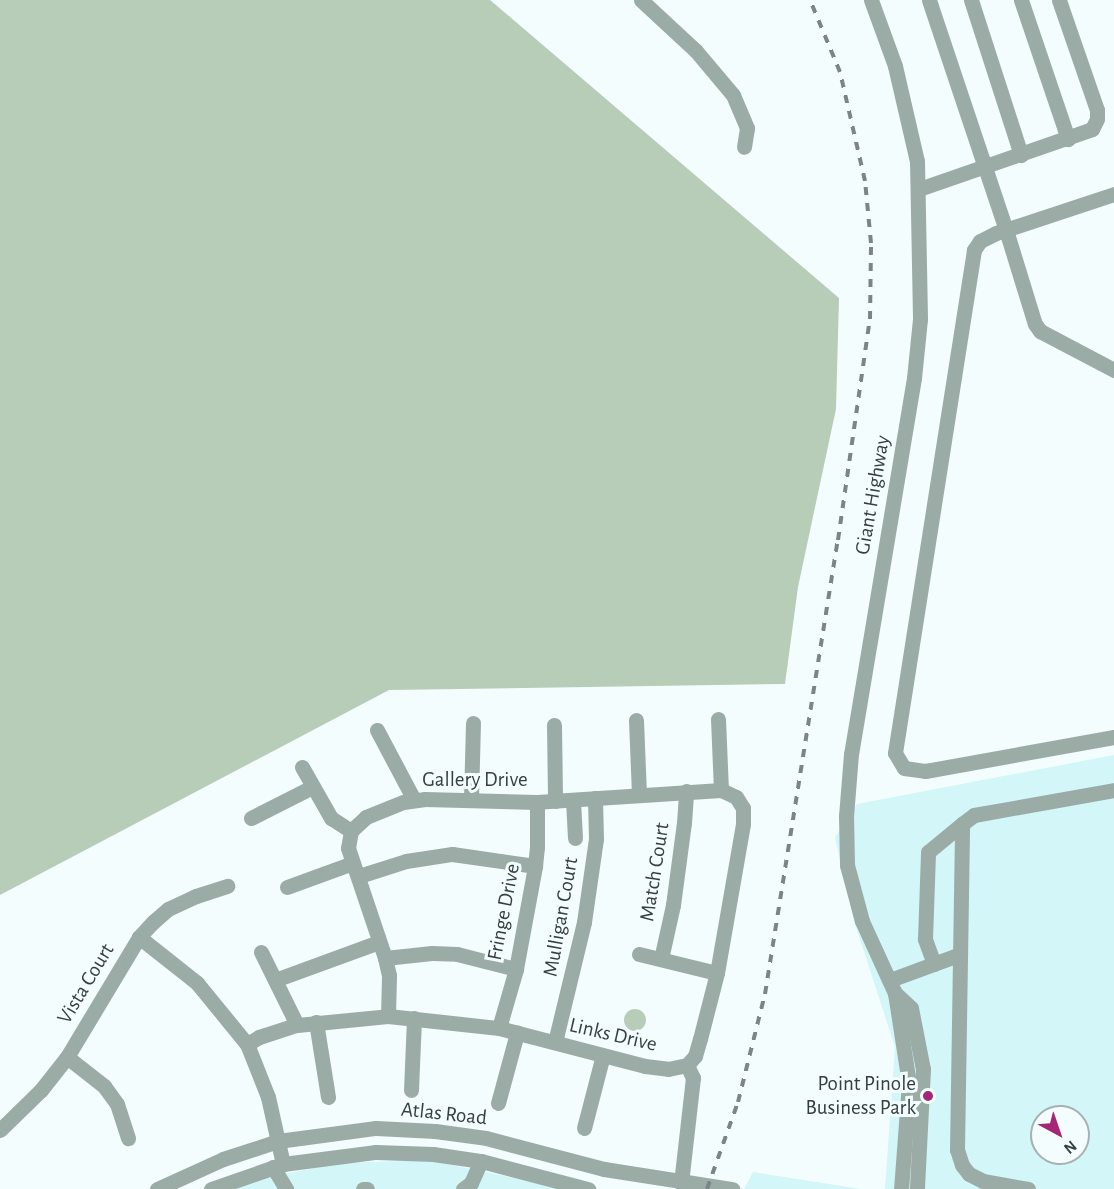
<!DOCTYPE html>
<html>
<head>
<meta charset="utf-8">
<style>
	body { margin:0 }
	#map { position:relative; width:1114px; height:1189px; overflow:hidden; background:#f3fdfe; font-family:"Alegreya Sans",sans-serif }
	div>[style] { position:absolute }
	.built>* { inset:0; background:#d3f6f9 }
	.green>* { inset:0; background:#b8cdb8 }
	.round { border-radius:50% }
	.minor>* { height:15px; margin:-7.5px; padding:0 7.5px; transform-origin:7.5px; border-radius:7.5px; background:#9baca6 }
	.rail>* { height:4px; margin-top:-2px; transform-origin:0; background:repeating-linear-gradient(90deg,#7b8586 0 8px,transparent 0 16px) }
	.dots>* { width:16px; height:16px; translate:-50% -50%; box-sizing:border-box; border:3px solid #f3fdfe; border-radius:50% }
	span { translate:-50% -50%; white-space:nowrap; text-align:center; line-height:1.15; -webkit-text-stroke:6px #f3fdfe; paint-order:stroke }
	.street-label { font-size:21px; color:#353f40 }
	.poi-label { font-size:21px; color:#353f40 }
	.right { translate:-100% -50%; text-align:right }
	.north { position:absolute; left:1030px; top:1105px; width:60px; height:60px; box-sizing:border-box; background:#f3fdfe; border:2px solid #a7b1b2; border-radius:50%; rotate:140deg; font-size:16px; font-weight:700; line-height:24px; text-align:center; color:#353f40 }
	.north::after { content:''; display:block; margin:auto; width:21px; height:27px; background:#a62676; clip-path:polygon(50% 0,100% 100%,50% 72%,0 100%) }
</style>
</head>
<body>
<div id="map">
	<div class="built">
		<i style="clip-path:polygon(evenodd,1114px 755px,1114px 1189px,885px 1189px,895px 1047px,854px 921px,835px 837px,857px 804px,1114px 755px,1042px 1117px,1078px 1117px,1078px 1153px,1042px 1153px,1042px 1117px)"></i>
		<i style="clip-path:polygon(428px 1160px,568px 1189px,231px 1189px,254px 1180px,340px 1163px)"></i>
		<i style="clip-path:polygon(753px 1172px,861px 1189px,744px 1189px)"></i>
	</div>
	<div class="green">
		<i style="clip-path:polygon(0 0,490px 0,839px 298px,836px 409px,798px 587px,785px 684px,389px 690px,0 895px)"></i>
		<i class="round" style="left:624px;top:1009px;width:22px;height:22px"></i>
	</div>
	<div class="minor">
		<i style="left:641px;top:0;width:75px;rotate:42.8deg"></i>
		<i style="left:696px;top:51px;width:57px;rotate:49.9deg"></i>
		<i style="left:733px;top:95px;width:36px;rotate:67deg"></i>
		<i style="left:747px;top:128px;width:19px;rotate:99deg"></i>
		<i style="left:871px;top:0;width:70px;rotate:70deg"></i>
		<i style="left:895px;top:66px;width:98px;rotate:77deg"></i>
		<i style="left:917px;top:161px;width:158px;rotate:88.9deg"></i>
		<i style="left:920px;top:319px;width:59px;rotate:95.8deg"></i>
		<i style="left:914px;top:378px;width:381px;rotate:99.5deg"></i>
		<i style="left:851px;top:754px;width:62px;rotate:94.6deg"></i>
		<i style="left:846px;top:816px;width:49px;rotate:88.8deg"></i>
		<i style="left:847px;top:865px;width:58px;rotate:75deg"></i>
		<i style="left:862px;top:921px;width:79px;rotate:65.4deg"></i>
		<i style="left:895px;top:993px;width:91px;rotate:81.2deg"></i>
		<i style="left:909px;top:1083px;width:106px;rotate:94.3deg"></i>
		<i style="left:929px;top:0;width:243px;rotate:71.5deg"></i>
		<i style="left:1006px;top:230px;width:98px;rotate:72.9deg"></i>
		<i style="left:1035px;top:324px;width:9px;rotate:54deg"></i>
		<i style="left:1040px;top:331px;width:84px;rotate:27.8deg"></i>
		<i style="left:971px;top:0;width:163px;rotate:72.1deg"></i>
		<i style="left:1021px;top:0;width:147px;rotate:71.3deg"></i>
		<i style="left:919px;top:189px;width:183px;rotate:-19.1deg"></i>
		<i style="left:1092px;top:129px;width:11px;rotate:-63deg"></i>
		<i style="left:1097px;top:119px;width:9px;rotate:-90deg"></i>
		<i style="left:1097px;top:110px;width:116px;rotate:-109.1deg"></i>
		<i style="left:1114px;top:194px;width:124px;rotate:161.7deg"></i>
		<i style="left:996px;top:233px;width:18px;rotate:153deg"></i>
		<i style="left:980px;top:241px;width:11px;rotate:124deg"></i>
		<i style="left:974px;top:250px;width:509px;rotate:98.93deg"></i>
		<i style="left:895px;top:753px;width:17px;rotate:59deg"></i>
		<i style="left:904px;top:768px;width:21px;rotate:8deg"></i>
		<i style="left:925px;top:771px;width:192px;rotate:-10.2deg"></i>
		<i style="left:718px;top:719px;width:71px;rotate:87.6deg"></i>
		<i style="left:636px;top:720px;width:74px;rotate:87.7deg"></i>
		<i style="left:554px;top:725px;width:76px;rotate:89.2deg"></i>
		<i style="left:377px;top:730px;width:79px;rotate:62.1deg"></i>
		<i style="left:302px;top:767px;width:59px;rotate:60.4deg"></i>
		<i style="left:331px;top:818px;width:24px;rotate:33deg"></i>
		<i style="left:471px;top:799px;width:76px;rotate:-88.5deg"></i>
		<i style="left:573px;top:800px;width:38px;rotate:87deg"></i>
		<i style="left:251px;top:818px;width:68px;rotate:-26.9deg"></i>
		<i style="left:359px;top:876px;width:49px;rotate:-17.7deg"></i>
		<i style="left:406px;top:861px;width:47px;rotate:-8.7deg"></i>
		<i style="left:452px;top:854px;width:84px;rotate:8.2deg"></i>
		<i style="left:287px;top:887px;width:70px;rotate:-20deg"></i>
		<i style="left:139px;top:937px;width:74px;rotate:38.4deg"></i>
		<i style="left:197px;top:983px;width:79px;rotate:50.7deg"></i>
		<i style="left:247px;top:1044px;width:57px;rotate:68.4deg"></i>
		<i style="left:268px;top:1097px;width:69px;rotate:77.4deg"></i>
		<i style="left:261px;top:952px;width:81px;rotate:63.7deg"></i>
		<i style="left:639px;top:954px;width:80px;rotate:13.7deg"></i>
		<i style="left:385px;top:958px;width:47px;rotate:-6.1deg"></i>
		<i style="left:432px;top:953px;width:25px;rotate:2deg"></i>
		<i style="left:457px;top:954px;width:61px;rotate:14.3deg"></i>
		<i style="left:661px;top:959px;width:55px;rotate:-77.5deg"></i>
		<i style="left:673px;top:905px;width:83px;rotate:-82.4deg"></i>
		<i style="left:684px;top:823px;width:32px;rotate:-86deg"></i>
		<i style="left:934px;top:964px;width:27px;rotate:-110deg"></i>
		<i style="left:925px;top:939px;width:87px;rotate:-88deg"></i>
		<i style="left:928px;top:852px;width:44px;rotate:-39.5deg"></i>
		<i style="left:275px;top:980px;width:111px;rotate:-20.1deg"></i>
		<i style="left:890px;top:980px;width:72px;rotate:-20.2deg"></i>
		<i style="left:895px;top:993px;width:22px;rotate:43deg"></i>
		<i style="left:911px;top:1008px;width:62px;rotate:78.9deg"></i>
		<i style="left:923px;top:1069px;width:120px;rotate:92.9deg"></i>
		<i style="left:316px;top:1022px;width:76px;rotate:80.9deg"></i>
		<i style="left:499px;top:1028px;width:61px;rotate:-73.9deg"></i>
		<i style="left:516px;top:969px;width:105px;rotate:-79.5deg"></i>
		<i style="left:535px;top:866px;width:19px;rotate:-84deg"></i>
		<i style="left:537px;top:847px;width:45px;rotate:-90deg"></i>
		<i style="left:555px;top:1042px;width:123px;rotate:-76.4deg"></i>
		<i style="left:584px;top:922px;width:84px;rotate:-81.8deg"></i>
		<i style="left:596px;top:839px;width:41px;rotate:-91.4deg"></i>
		<i style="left:247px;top:1044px;width:14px;rotate:-30deg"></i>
		<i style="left:259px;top:1037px;width:40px;rotate:-18deg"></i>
		<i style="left:297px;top:1025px;width:91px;rotate:-5.6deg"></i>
		<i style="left:388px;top:1016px;width:112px;rotate:6.2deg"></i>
		<i style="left:499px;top:1028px;width:151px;rotate:14.6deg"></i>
		<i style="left:645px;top:1066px;width:23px;rotate:7deg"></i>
		<i style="left:668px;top:1069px;width:19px;rotate:-12deg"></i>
		<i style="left:687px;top:1065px;width:12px;rotate:-48deg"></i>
		<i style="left:695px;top:1056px;width:18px;rotate:-74deg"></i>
		<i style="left:700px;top:1039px;width:68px;rotate:-75.6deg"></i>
		<i style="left:717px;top:973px;width:151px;rotate:-80.1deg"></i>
		<i style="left:743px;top:824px;width:16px;rotate:-90deg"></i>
		<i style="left:743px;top:808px;width:13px;rotate:-122deg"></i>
		<i style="left:736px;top:797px;width:17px;rotate:-155deg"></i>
		<i style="left:721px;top:790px;width:184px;rotate:176.3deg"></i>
		<i style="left:537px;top:802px;width:112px;rotate:-178.5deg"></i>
		<i style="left:425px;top:799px;width:22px;rotate:172deg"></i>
		<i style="left:403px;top:802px;width:40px;rotate:158deg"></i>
		<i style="left:366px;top:817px;width:21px;rotate:137deg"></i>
		<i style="left:351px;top:831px;width:17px;rotate:100deg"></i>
		<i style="left:348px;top:848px;width:116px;rotate:71.4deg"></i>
		<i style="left:385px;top:958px;width:18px;rotate:77deg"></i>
		<i style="left:389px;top:976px;width:40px;rotate:91.4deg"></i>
		<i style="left:67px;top:1057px;width:47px;rotate:38.1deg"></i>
		<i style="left:104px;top:1086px;width:22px;rotate:54deg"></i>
		<i style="left:117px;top:1104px;width:36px;rotate:72deg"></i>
		<i style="left:411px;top:1090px;width:72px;rotate:-87.6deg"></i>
		<i style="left:498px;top:1103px;width:73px;rotate:-74.8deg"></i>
		<i style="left:584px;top:1128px;width:75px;rotate:-75.4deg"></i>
		<i style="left:0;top:1130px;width:57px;rotate:-44.3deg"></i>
		<i style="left:41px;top:1090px;width:42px;rotate:-51.8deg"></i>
		<i style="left:67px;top:1057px;width:140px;rotate:-59deg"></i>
		<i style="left:139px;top:937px;width:21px;rotate:-47deg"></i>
		<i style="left:153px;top:922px;width:20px;rotate:-41deg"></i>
		<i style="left:168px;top:909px;width:31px;rotate:-25deg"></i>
		<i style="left:196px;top:896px;width:33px;rotate:-18deg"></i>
		<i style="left:273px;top:1167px;width:26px;rotate:59deg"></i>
		<i style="left:681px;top:1183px;width:106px;rotate:-83.5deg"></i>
		<i style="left:693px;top:1078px;width:14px;rotate:-115deg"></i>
		<i style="left:157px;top:1189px;width:72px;rotate:-24.4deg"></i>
		<i style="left:223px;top:1159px;width:58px;rotate:-18.1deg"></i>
		<i style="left:278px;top:1141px;width:99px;rotate:-7.6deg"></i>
		<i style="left:376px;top:1128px;width:59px;rotate:2.9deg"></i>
		<i style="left:435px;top:1131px;width:51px;rotate:7.8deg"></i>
		<i style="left:486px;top:1138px;width:122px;rotate:14.7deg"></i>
		<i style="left:604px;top:1169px;width:130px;rotate:8.9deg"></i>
		<i style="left:211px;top:1189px;width:76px;rotate:-19.1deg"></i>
		<i style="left:283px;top:1164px;width:94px;rotate:-7.4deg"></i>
		<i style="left:376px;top:1152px;width:57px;rotate:2deg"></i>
		<i style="left:433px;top:1154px;width:49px;rotate:8.3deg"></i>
		<i style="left:481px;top:1161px;width:111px;rotate:14.7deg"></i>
		<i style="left:363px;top:1189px;width:4px"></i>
		<i style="left:463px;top:1189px;width:10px;rotate:-37deg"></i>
		<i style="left:471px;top:1183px;width:24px;rotate:-66deg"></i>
		<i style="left:1028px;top:1189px;width:46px;rotate:-169.9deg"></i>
		<i style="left:983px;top:1181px;width:16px;rotate:-153deg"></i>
		<i style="left:969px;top:1174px;width:11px;rotate:-128deg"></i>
		<i style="left:962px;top:1165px;width:16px;rotate:-108deg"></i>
		<i style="left:957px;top:1150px;width:326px;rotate:-89.1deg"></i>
		<i style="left:962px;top:824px;width:15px;rotate:-37deg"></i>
		<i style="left:974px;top:815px;width:142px;rotate:-10.1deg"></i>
	</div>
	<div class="rail">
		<i style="left:707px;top:1189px;width:92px;rotate:-70.4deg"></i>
		<i style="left:738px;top:1102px;width:111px;rotate:-76deg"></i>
		<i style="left:765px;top:994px;width:460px;rotate:-80.9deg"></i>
		<i style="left:838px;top:540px;width:223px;rotate:-81.8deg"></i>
		<i style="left:870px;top:319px;width:76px;rotate:-89.2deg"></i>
		<i style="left:871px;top:243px;width:62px;rotate:-95.5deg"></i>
		<i style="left:865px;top:181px;width:112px;rotate:-102.9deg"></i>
		<i style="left:840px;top:72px;width:78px;rotate:-112.6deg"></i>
	</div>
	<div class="dots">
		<i style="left:928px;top:1096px;background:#a62676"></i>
	</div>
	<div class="street-label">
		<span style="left:873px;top:495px;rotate:-80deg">Giant Highway</span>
		<span style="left:475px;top:780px">Gallery Drive</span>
		<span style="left:655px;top:872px;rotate:-81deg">Match Court</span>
		<span style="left:504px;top:912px;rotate:-79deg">Fringe Drive</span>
		<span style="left:561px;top:917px;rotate:-80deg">Mulligan Court</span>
		<span style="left:86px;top:984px;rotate:-59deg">Vista Court</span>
		<span style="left:613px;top:1035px;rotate:13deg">Links Drive</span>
		<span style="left:444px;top:1114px;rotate:6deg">Atlas Road</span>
	</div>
	<div class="poi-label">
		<span class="right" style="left:916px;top:1096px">Point Pinole<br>Business Park</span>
	</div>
	<div class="north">N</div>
</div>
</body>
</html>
